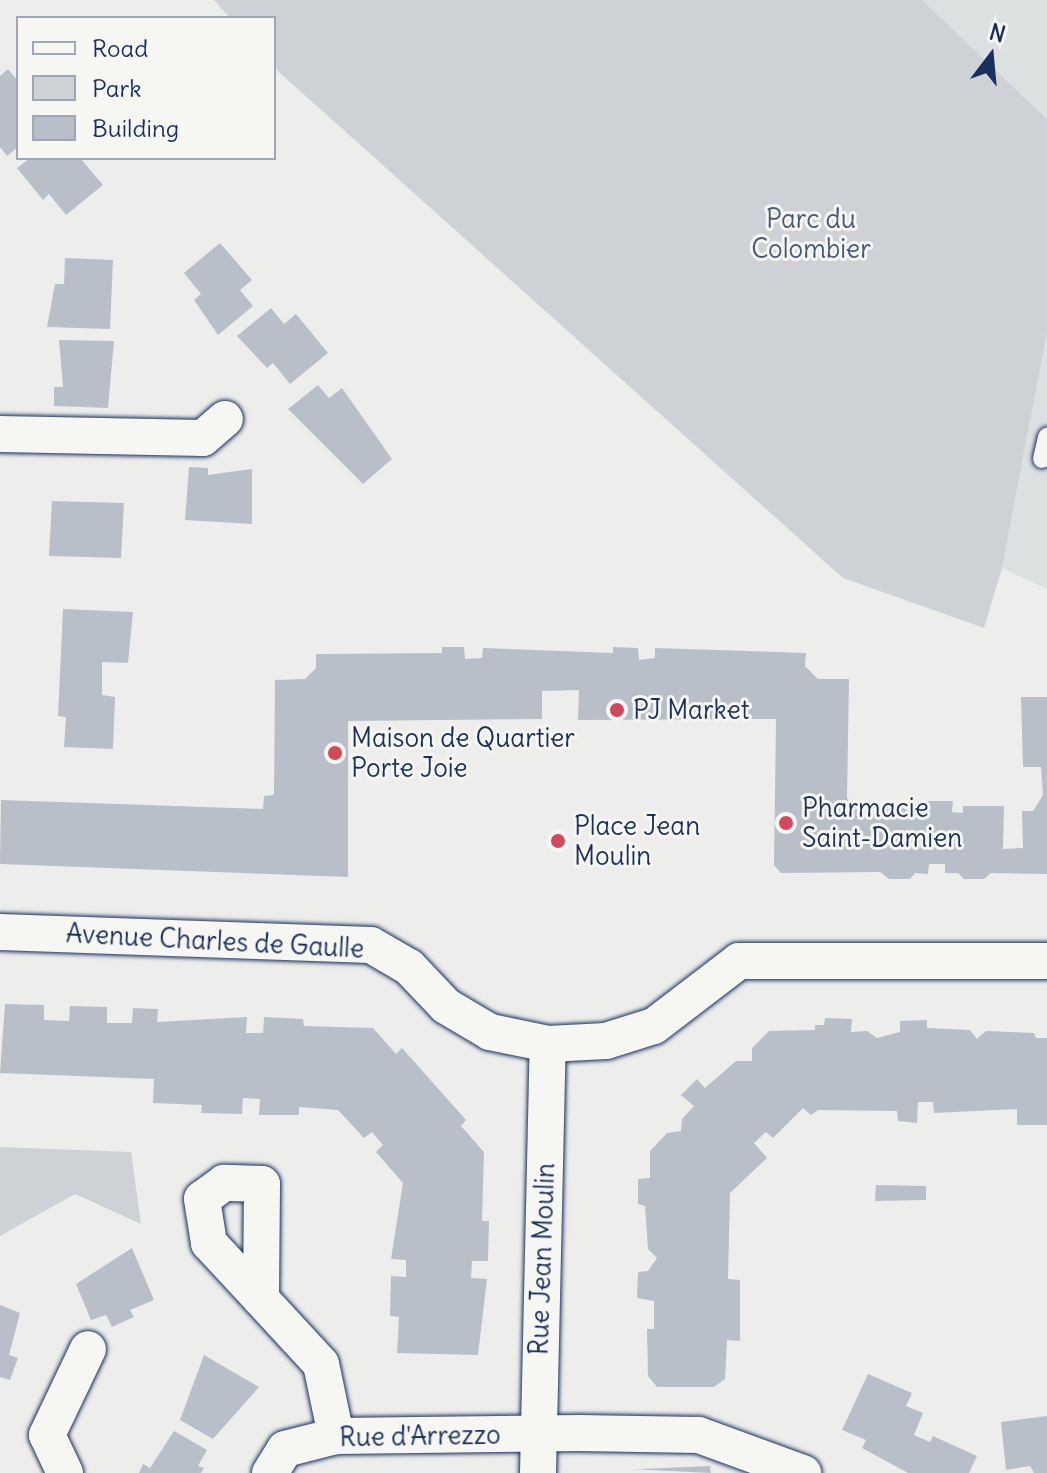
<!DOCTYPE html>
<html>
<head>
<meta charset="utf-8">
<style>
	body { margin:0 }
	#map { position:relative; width:1047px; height:1473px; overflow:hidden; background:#edeeec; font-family:Delius,sans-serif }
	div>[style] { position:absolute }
	.built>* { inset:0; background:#dde0e1 }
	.green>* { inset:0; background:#ced2d7 }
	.building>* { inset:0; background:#b9bfc8 }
	.roads { filter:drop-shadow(0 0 2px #1b2f5e) drop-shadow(0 0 2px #1b2f5e) }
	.lane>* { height:18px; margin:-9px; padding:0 9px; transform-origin:9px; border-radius:9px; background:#f6f6f2 }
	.street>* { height:36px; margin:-18px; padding:0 18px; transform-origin:18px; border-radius:18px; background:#f6f6f2 }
	.dots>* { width:22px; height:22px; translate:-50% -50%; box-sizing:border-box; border:4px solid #f6f6f2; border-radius:50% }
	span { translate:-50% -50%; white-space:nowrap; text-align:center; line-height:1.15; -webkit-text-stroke:6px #f6f6f2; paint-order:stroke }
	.park-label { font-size:26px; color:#48587c }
	.poi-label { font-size:26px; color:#1b2f5e }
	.left { translate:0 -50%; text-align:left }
	.street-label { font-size:26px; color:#1b2f5e }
	.legend { position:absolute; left:16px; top:16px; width:260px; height:144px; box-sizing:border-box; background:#f6f6f2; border:2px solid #9ea6b7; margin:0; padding:10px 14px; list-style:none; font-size:24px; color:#1b2f5e }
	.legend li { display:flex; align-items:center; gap:16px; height:40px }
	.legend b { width:40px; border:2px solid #9ea6b7 }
	.north { position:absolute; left:951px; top:16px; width:80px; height:80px; -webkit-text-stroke:6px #f6f6f2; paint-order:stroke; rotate:16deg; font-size:22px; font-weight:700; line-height:32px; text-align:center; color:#1b2f5e }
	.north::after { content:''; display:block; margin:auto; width:28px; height:36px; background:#1b2f5e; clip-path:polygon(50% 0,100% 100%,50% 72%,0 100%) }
</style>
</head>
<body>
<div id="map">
	<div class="built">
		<i style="clip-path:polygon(922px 0,1047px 0,1047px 119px)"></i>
		<i style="clip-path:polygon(1047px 332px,1047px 589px,1002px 568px)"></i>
	</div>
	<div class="green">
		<i style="clip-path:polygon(214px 0,922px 0,1047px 119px,1047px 332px,1002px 568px,984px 628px,843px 578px,280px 73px,274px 67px,274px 18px,230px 18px)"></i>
		<i style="clip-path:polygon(0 1147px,131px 1152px,141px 1224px,75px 1194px,0 1236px)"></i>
	</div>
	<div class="building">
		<i style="clip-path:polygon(8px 69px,18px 81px,18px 147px,7px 156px,0 147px,0 76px)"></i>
		<i style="clip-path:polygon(30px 158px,80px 158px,103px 185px,66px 215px,49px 194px,43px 200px,17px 168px)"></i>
		<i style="clip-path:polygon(220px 243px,252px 280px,240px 290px,253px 306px,218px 335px,194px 300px,201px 294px,184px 273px)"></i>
		<i style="clip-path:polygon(65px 258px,113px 260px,110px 329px,47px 327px,55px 284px,64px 284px)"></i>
		<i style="clip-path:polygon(271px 308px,284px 324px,296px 314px,328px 353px,290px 384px,273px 363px,267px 368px,237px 336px)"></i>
		<i style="clip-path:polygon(59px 340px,114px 341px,108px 408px,54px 406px,54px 387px,63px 387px)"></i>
		<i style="clip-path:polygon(318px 385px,329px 398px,342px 388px,392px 459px,363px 484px,288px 409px)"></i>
		<i style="clip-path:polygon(189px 467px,208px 468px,208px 475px,252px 469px,252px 524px,185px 520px)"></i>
		<i style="clip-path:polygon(52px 501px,124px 503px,121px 558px,49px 556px)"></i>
		<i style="clip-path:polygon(63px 609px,133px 612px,128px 663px,102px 662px,102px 695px,115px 697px,113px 749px,64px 747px,66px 717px,58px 716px)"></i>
		<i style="clip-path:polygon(442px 647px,464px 647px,465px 659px,482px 658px,483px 648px,613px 653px,613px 647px,638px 648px,639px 660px,655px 658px,655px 648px,806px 653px,805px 666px,818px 679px,849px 679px,847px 798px,858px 811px,873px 811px,877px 806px,907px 806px,907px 813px,917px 812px,918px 801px,953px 801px,952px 812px,963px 813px,963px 806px,1004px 806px,1003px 849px,1023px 848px,1022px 811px,1033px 811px,1043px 795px,1041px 767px,1023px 767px,1021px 697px,1047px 697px,1047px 874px,991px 873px,984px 879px,964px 879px,958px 873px,945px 873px,945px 864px,929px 864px,928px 874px,915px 873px,910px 879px,889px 879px,880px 872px,781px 873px,774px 865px,776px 719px,578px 720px,579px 690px,542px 691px,542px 719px,348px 721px,348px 877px,0 864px,1px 800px,263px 809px,264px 796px,274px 795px,275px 680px,305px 679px,316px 668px,316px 654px,442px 653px)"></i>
		<i style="clip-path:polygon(5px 1004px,44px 1005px,44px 1020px,69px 1021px,70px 1006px,107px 1007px,107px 1023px,132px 1023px,133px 1008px,158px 1009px,157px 1022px,247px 1017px,246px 1033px,263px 1033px,264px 1017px,303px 1019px,304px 1026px,373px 1028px,396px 1054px,402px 1048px,466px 1120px,461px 1126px,484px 1152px,482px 1221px,489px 1221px,488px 1261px,472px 1261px,471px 1278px,487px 1279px,478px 1355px,397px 1353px,399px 1317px,390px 1316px,391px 1276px,406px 1277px,406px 1260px,391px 1259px,403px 1183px,376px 1152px,383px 1145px,372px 1132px,364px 1138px,338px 1110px,299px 1107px,299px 1115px,259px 1115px,260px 1099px,243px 1098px,242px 1114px,201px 1113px,202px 1105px,153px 1103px,154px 1079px,0 1073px)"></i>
		<i style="clip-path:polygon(825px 1018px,852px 1019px,851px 1032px,867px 1031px,877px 1038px,900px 1032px,900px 1021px,927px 1020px,927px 1028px,970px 1030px,977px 1039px,986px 1031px,1034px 1033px,1036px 1038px,1047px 1038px,1047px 1125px,1017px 1125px,1017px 1109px,934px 1113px,933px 1102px,918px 1102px,917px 1123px,898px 1121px,897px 1111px,818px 1110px,811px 1115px,803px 1108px,773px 1138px,766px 1132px,754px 1143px,767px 1158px,730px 1193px,728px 1279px,740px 1280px,740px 1341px,727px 1340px,725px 1379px,714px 1387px,657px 1387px,648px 1376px,647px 1329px,654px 1329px,654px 1301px,637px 1298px,638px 1272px,648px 1271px,657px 1258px,648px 1249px,645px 1206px,638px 1204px,638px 1179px,650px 1178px,650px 1151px,667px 1133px,681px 1131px,682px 1119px,694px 1106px,681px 1095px,697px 1079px,705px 1088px,736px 1061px,752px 1061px,752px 1048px,769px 1031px,815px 1030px,815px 1025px,824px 1025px)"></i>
		<i style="clip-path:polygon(876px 1185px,926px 1186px,926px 1200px,875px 1201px)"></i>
		<i style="clip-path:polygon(132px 1248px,154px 1300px,130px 1310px,134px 1317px,112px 1327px,106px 1315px,91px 1320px,76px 1284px)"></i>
		<i style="clip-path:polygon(0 1305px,20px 1313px,9px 1355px,18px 1358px,10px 1380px,0 1377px)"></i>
		<i style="clip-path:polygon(204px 1355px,259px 1387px,213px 1439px,180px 1420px)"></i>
		<i style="clip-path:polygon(868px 1374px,912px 1393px,906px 1406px,923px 1413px,914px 1435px,930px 1442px,933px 1436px,977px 1456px,969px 1473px,908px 1473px,862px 1448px,866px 1440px,842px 1430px)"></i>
		<i style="clip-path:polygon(1047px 1416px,1047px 1473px,1034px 1473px,1030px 1466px,1006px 1470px,1001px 1422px)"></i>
		<i style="clip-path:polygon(174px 1431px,207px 1450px,198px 1466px,204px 1468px,201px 1473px,139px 1473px,143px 1464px,150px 1468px)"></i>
		<i style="clip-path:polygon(710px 1466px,711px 1473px,630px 1469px,641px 1469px)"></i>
	</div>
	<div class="roads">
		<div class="lane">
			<i style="left:1042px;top:459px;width:23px;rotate:-77deg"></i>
		</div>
		<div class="street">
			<i style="left:0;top:434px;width:203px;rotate:1.1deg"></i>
			<i style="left:203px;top:438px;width:29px;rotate:-41deg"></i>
			<i style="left:0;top:932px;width:371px;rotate:2deg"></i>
			<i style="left:371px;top:945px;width:44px;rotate:30.1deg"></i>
			<i style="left:409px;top:967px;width:54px;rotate:46.5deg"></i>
			<i style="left:446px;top:1006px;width:51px;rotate:30.6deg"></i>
			<i style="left:490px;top:1032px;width:59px;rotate:11.7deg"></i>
			<i style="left:548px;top:1044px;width:58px;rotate:-3deg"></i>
			<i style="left:606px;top:1041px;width:50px;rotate:-17.4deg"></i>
			<i style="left:654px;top:1026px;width:107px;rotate:-37.4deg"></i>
			<i style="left:739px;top:961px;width:308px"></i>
			<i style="left:261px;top:1299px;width:115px;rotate:-89.5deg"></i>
			<i style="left:262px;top:1184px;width:38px;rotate:-178deg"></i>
			<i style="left:224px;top:1183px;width:27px;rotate:144deg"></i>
			<i style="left:202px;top:1199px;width:45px;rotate:81deg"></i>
			<i style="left:209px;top:1243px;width:76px;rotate:47.1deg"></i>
			<i style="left:261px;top:1299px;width:88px;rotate:47.3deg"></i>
			<i style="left:321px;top:1364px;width:74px;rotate:78.2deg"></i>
			<i style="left:65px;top:1473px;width:42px;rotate:-115.3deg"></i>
			<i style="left:47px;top:1435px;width:95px;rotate:-64.5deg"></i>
			<i style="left:270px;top:1473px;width:28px;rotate:-58deg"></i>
			<i style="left:285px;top:1449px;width:53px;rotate:-14.3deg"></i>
			<i style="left:336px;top:1436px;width:243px;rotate:-0.7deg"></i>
			<i style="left:579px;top:1433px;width:120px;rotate:1deg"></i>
			<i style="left:699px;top:1435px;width:111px;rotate:20.1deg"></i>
			<i style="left:538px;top:1473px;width:429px;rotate:-88.7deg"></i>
		</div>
	</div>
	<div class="dots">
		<i style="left:617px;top:710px;background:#d1495b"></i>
		<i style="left:335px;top:753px;background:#d1495b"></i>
		<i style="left:786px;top:823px;background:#d1495b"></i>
		<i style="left:558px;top:841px;background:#d1495b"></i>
	</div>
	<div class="park-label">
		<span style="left:811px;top:234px">Parc du<br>Colombier</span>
	</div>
	<div class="poi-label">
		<span class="left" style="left:633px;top:710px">PJ Market</span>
		<span class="left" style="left:351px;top:753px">Maison de Quartier<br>Porte Joie</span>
		<span class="left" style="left:802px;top:823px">Pharmacie<br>Saint-Damien</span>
		<span class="left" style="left:574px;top:841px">Place Jean<br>Moulin</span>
	</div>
	<div class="street-label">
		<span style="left:215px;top:941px;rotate:3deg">Avenue Charles de Gaulle</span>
		<span style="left:542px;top:1259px;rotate:-88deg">Rue Jean Moulin</span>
		<span style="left:420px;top:1436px;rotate:-1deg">Rue d'Arrezzo</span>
	</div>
	<ul class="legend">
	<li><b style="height:10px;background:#f6f6f2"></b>Road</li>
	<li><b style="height:22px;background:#ced2d7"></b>Park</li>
	<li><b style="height:22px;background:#b9bfc8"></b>Building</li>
	</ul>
	<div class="north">N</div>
</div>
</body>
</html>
